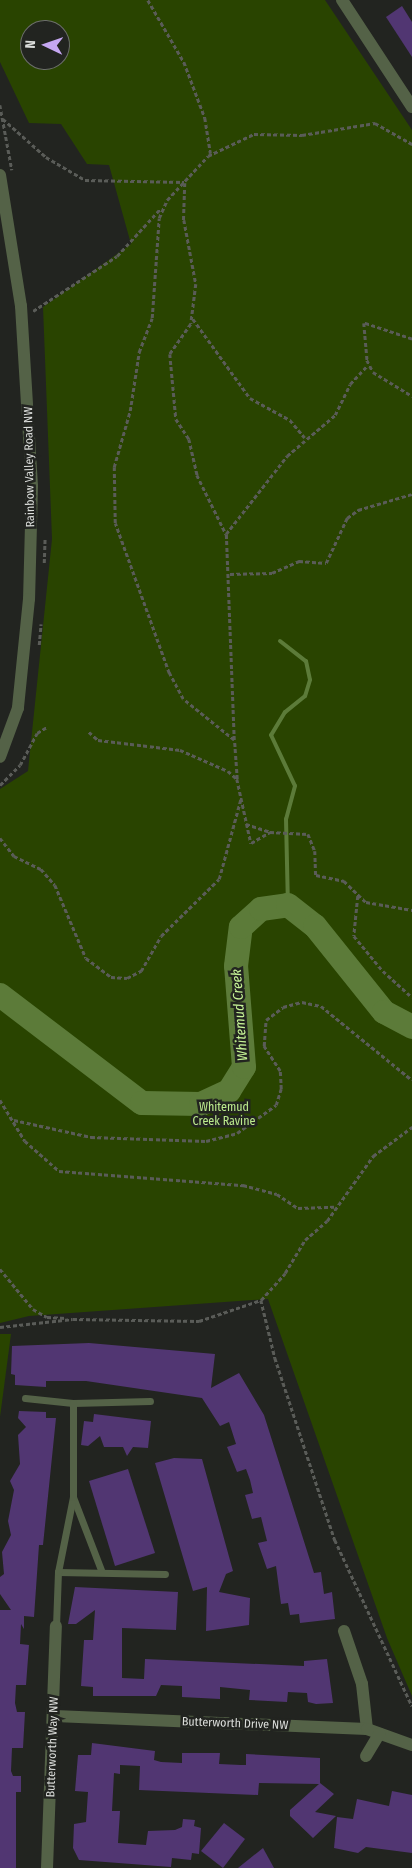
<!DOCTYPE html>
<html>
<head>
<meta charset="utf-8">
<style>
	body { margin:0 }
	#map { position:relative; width:412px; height:1868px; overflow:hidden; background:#222420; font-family:"Fira Sans Condensed",sans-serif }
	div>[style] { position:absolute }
	.green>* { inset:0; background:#294400 }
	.stream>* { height:4px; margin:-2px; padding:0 2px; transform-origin:2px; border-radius:2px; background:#5c7b39 }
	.river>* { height:24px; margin:-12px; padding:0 12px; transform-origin:12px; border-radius:12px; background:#5c7b39 }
	.building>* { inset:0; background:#513672 }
	.path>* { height:2.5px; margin-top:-1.25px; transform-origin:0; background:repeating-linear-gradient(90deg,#5a5c58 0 4px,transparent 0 6.5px) }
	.lane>* { height:7px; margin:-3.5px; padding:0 3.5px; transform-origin:3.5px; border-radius:3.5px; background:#546247 }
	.street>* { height:12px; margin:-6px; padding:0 6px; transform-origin:6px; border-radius:6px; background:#546247 }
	span { translate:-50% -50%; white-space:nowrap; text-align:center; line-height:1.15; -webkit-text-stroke:5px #222420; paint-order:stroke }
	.street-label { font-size:12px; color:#dcdedb }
	.park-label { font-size:12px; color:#bcea8d }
	.water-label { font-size:14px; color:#c7f597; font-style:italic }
	.north { position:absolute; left:20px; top:20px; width:50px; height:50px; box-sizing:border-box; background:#222420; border:1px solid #6c6e6b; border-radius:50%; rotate:273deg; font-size:14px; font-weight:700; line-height:20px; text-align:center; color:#dcdedb }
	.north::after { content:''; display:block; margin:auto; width:18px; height:22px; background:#c5a7f1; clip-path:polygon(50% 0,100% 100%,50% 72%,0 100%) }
</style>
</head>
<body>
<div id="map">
	<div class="green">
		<i style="clip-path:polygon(evenodd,0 0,325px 0,412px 130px,412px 1696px,387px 1638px,268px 1299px,29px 1316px,0 1323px,0 789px,28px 771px,52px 539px,43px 307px,131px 244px,109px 165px,87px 164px,61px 124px,29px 123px,0 62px,0 0,30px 30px,60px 30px,60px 60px,30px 60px,30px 30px)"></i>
		<i style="clip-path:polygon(0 1334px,11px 1334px,0 1417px)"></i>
	</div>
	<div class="stream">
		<i style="left:280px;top:641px;width:33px;rotate:38deg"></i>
		<i style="left:306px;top:661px;width:19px;rotate:78deg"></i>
		<i style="left:310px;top:680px;width:17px;rotate:107deg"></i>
		<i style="left:305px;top:696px;width:26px;rotate:141deg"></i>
		<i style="left:285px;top:712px;width:27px;rotate:121deg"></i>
		<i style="left:271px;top:735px;width:56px;rotate:64.8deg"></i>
		<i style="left:295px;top:786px;width:34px;rotate:105deg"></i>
		<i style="left:286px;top:819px;width:86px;rotate:88.7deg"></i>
	</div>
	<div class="river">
		<i style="left:0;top:995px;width:178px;rotate:37.3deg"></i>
		<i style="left:142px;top:1103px;width:59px;rotate:1deg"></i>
		<i style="left:201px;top:1104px;width:31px;rotate:-25deg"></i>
		<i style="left:229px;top:1091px;width:28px;rotate:-58deg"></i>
		<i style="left:244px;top:1067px;width:101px;rotate:-94.5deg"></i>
		<i style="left:236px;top:966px;width:39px;rotate:-83deg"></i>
		<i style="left:241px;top:927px;width:27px;rotate:-42deg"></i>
		<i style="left:261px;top:909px;width:27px;rotate:-8deg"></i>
		<i style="left:288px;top:905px;width:34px;rotate:38deg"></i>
		<i style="left:315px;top:926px;width:110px;rotate:51.3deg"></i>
		<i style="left:384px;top:1012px;width:32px;rotate:28deg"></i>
	</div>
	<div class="building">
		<i style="clip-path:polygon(402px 6px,412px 22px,412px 57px,386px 17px)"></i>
		<i style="clip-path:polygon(89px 1343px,215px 1354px,211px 1388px,239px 1373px,264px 1415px,314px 1573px,321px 1572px,324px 1594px,332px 1592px,335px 1619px,300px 1623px,299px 1614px,290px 1615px,288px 1603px,281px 1604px,276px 1566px,267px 1569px,258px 1543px,267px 1541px,261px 1517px,252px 1519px,245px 1495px,253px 1493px,250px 1480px,246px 1469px,237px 1472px,227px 1447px,236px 1444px,229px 1422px,220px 1426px,202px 1398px,86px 1381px,46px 1381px,46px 1387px,15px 1385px,15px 1375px,11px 1374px,12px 1346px)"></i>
		<i style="clip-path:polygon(19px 1411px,46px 1412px,46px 1418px,56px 1418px,43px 1545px,39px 1545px,34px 1617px,24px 1616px,24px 1629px,21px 1624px,20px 1644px,29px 1645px,26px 1685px,16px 1685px,15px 1703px,17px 1712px,25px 1712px,23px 1748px,12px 1748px,11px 1771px,13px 1776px,21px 1776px,21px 1792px,16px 1792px,16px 1868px,0 1868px,0 1610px,11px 1610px,0 1594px,0 1577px,4px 1574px,2px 1552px,11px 1535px,8px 1521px,14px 1490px,10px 1481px,20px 1464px,18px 1435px,26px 1427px,18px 1418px)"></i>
		<i style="clip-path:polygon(94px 1414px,151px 1421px,148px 1448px,133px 1447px,127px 1456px,123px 1447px,104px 1447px,100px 1436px,88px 1446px,81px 1445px,84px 1421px,93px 1422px)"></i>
		<i style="clip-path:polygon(174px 1458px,202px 1459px,233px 1571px,226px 1574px,219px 1592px,250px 1598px,249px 1625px,206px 1631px,207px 1587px,193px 1591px,155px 1463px)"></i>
		<i style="clip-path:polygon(128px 1469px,155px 1553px,115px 1566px,89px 1481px)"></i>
		<i style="clip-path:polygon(75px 1587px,178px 1592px,176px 1630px,122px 1628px,122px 1678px,144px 1679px,145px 1659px,304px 1666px,304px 1661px,327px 1659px,333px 1703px,316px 1704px,308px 1702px,307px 1693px,288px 1692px,287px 1702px,249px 1700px,250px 1690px,220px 1687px,220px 1699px,182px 1697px,182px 1686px,161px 1685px,156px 1696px,93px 1696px,93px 1687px,81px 1686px,84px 1640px,93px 1640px,95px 1610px,76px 1624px,68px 1624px)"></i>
		<i style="clip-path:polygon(92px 1743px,155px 1751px,154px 1760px,161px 1762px,182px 1763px,182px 1753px,220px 1753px,219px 1764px,241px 1765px,246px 1765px,246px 1754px,320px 1758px,320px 1783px,334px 1794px,315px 1812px,336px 1816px,313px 1838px,290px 1816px,290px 1810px,319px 1784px,259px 1783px,258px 1795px,139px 1790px,140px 1766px,120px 1765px,120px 1774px,114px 1773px,112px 1811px,120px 1811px,118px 1843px,146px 1845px,148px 1831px,175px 1830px,182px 1827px,183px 1819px,195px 1820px,194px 1826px,201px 1828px,199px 1854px,192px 1853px,191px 1860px,172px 1858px,171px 1867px,79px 1860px,73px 1848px,74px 1824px,86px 1822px,88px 1792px,75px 1791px,78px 1755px,91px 1755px)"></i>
		<i style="clip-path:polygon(392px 1791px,412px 1795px,412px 1853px,366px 1847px,358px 1853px,334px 1848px,337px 1817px,353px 1819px,357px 1799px,389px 1806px)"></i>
		<i style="clip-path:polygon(224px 1823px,245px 1839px,223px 1868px,201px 1851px)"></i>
		<i style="clip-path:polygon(263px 1848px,274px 1868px,238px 1868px)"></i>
	</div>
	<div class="path">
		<i style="left:148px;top:0;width:72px;rotate:59.9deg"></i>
		<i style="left:184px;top:62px;width:60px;rotate:69.4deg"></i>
		<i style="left:205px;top:118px;width:36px;rotate:81deg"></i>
		<i style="left:0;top:105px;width:66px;rotate:79.5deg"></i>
		<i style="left:3px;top:119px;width:57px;rotate:41.5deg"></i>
		<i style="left:46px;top:157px;width:45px;rotate:30.5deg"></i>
		<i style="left:85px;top:180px;width:99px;rotate:1.2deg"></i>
		<i style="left:185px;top:183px;width:37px;rotate:92deg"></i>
		<i style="left:184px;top:220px;width:65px;rotate:79.4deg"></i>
		<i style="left:196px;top:284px;width:40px;rotate:97.1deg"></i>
		<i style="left:191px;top:324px;width:37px;rotate:125deg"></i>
		<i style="left:170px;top:354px;width:65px;rotate:84.7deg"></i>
		<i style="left:176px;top:419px;width:24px;rotate:57deg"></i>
		<i style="left:189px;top:439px;width:37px;rotate:77deg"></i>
		<i style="left:197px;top:475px;width:66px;rotate:63.8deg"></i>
		<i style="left:33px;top:311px;width:100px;rotate:-33.2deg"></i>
		<i style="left:117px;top:256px;width:64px;rotate:-47.5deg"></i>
		<i style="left:193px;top:319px;width:97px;rotate:54.2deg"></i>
		<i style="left:250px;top:398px;width:46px;rotate:28.8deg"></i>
		<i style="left:290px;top:420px;width:23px;rotate:50deg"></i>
		<i style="left:412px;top:339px;width:51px;rotate:-161.6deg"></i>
		<i style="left:364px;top:323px;width:37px;rotate:85deg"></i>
		<i style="left:367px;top:360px;width:13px;rotate:63deg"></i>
		<i style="left:373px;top:372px;width:46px;rotate:31.6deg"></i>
		<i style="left:44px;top:563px;width:24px;rotate:-88deg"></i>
		<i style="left:230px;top:574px;width:42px;rotate:-1.4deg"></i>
		<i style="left:272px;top:573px;width:30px;rotate:-24deg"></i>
		<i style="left:299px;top:561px;width:27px;rotate:4deg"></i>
		<i style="left:326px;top:563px;width:50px;rotate:-65deg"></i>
		<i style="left:347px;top:518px;width:14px;rotate:-36deg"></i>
		<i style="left:358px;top:510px;width:56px;rotate:-16.5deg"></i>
		<i style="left:39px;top:645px;width:21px;rotate:-85deg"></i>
		<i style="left:89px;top:732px;width:12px;rotate:42deg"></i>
		<i style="left:98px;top:740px;width:83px;rotate:7deg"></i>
		<i style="left:180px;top:750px;width:52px;rotate:23.6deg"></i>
		<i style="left:228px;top:771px;width:12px;rotate:42deg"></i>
		<i style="left:237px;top:779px;width:66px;rotate:77.7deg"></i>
		<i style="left:251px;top:843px;width:22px;rotate:-30deg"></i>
		<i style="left:270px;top:832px;width:38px;rotate:3deg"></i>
		<i style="left:308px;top:834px;width:18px;rotate:68deg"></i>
		<i style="left:315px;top:851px;width:24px;rotate:88deg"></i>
		<i style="left:316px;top:875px;width:29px;rotate:12deg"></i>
		<i style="left:344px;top:881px;width:30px;rotate:44deg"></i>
		<i style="left:366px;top:902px;width:47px;rotate:9.9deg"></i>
		<i style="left:234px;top:740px;width:206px;rotate:-92.2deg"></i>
		<i style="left:226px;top:534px;width:99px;rotate:-52deg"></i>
		<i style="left:287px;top:456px;width:63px;rotate:-40.5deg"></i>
		<i style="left:335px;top:415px;width:34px;rotate:-64deg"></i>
		<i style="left:350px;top:384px;width:26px;rotate:-47deg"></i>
		<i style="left:237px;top:779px;width:39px;rotate:-94deg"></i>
		<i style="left:234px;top:740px;width:65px;rotate:-141.2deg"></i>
		<i style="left:183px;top:699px;width:30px;rotate:-118deg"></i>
		<i style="left:169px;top:673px;width:159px;rotate:-109.8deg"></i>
		<i style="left:115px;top:523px;width:56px;rotate:-91deg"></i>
		<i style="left:114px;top:467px;width:58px;rotate:-74.1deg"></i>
		<i style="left:130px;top:411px;width:60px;rotate:-81.3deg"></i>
		<i style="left:139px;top:352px;width:36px;rotate:-69deg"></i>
		<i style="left:152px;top:318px;width:100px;rotate:-86deg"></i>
		<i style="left:159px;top:218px;width:20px;rotate:-66deg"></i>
		<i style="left:167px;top:200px;width:60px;rotate:-47deg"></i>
		<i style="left:208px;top:156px;width:51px;rotate:-25.6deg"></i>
		<i style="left:254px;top:134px;width:48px;rotate:1.2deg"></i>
		<i style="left:302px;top:135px;width:74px;rotate:-9.3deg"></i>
		<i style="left:375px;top:123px;width:43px;rotate:29.6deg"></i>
		<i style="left:0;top:785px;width:28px;rotate:-45deg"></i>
		<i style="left:20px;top:765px;width:36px;rotate:-62deg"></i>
		<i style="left:37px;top:733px;width:12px;rotate:-31deg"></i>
		<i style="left:246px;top:824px;width:25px;rotate:18deg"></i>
		<i style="left:0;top:838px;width:23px;rotate:52deg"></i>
		<i style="left:14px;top:856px;width:30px;rotate:26deg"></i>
		<i style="left:41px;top:869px;width:21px;rotate:49deg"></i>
		<i style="left:55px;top:885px;width:79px;rotate:67deg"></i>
		<i style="left:86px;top:958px;width:31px;rotate:37deg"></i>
		<i style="left:111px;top:977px;width:16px;rotate:4deg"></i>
		<i style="left:127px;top:978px;width:16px;rotate:-27deg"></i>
		<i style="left:141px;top:971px;width:40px;rotate:-60.3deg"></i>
		<i style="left:161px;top:936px;width:81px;rotate:-44.5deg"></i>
		<i style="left:219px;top:879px;width:84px;rotate:-74.8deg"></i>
		<i style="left:358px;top:896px;width:40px;rotate:95.7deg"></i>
		<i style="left:354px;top:936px;width:45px;rotate:50.4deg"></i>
		<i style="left:383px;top:971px;width:39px;rotate:42deg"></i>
		<i style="left:0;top:1100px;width:48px;rotate:58.6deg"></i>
		<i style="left:25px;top:1141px;width:45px;rotate:41.4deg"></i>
		<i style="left:59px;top:1171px;width:185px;rotate:4.4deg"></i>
		<i style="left:243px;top:1185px;width:35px;rotate:15deg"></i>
		<i style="left:277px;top:1194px;width:25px;rotate:34deg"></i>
		<i style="left:298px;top:1208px;width:36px;rotate:-2deg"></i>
		<i style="left:14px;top:1120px;width:79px;rotate:12.4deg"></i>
		<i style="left:91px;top:1137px;width:115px;rotate:2deg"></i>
		<i style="left:206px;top:1141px;width:32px;rotate:-14deg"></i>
		<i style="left:237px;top:1133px;width:48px;rotate:-35.7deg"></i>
		<i style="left:276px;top:1105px;width:17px;rotate:-73deg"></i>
		<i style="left:281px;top:1089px;width:18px;rotate:-93deg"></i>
		<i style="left:280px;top:1071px;width:30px;rotate:-123deg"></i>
		<i style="left:264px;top:1046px;width:26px;rotate:-86deg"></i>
		<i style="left:266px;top:1020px;width:21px;rotate:-37deg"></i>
		<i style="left:283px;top:1007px;width:20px;rotate:-15deg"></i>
		<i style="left:302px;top:1002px;width:19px;rotate:12deg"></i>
		<i style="left:321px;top:1006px;width:117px;rotate:39.1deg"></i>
		<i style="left:0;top:1269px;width:52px;rotate:50.5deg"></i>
		<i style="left:33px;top:1309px;width:16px;rotate:30deg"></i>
		<i style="left:47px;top:1317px;width:19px;rotate:3deg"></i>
		<i style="left:261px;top:1300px;width:36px;rotate:-48deg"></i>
		<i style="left:285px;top:1273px;width:39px;rotate:-59deg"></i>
		<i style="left:305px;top:1240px;width:29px;rotate:-41deg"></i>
		<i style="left:327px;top:1221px;width:80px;rotate:-54.7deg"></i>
		<i style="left:373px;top:1156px;width:49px;rotate:-36.6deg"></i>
		<i style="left:0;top:1327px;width:73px;rotate:-6.3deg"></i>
		<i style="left:73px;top:1319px;width:126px;rotate:0.9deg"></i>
		<i style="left:199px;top:1321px;width:65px;rotate:-18.7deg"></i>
		<i style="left:261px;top:1300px;width:60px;rotate:76.4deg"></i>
		<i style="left:275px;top:1358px;width:192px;rotate:71.8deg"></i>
		<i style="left:335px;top:1540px;width:183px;rotate:65.1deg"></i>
	</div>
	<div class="lane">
		<i style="left:25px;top:1398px;width:48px;rotate:5.9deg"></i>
		<i style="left:73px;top:1403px;width:77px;rotate:-1.5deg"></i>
		<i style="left:73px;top:1497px;width:78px;rotate:69deg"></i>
		<i style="left:58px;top:1572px;width:107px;rotate:1.1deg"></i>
		<i style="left:56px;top:1626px;width:54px;rotate:-87.9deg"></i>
		<i style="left:58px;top:1572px;width:76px;rotate:-78.7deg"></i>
		<i style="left:73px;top:1497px;width:94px;rotate:-90deg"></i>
	</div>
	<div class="street">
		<i style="left:342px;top:0;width:128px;rotate:56.8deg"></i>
		<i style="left:0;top:175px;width:133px;rotate:80.9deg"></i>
		<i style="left:21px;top:306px;width:180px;rotate:86.5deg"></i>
		<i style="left:32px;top:486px;width:113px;rotate:91.5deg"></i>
		<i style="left:29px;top:599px;width:110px;rotate:95.8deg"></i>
		<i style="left:18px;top:708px;width:52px;rotate:110.2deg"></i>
		<i style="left:344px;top:1631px;width:56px;rotate:71.2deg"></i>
		<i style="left:362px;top:1684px;width:45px;rotate:83.7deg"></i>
		<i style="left:55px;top:1716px;width:312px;rotate:2.4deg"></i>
		<i style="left:367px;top:1729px;width:48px;rotate:19.6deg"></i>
		<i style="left:366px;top:1756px;width:26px;rotate:-59deg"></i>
		<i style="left:47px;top:1868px;width:242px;rotate:-87.9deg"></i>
	</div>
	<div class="street-label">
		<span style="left:30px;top:467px;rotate:-91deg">Rainbow Valley Road NW</span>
		<span style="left:235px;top:1724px;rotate:2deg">Butterworth Drive NW</span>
		<span style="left:53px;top:1747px;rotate:-88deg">Butterworth Way NW</span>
	</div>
	<div class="park-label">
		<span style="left:224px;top:1115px">Whitemud<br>Creek Ravine</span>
	</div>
	<div class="water-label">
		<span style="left:240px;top:1015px;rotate:-94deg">Whitemud Creek</span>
	</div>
	<div class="north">N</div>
</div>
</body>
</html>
